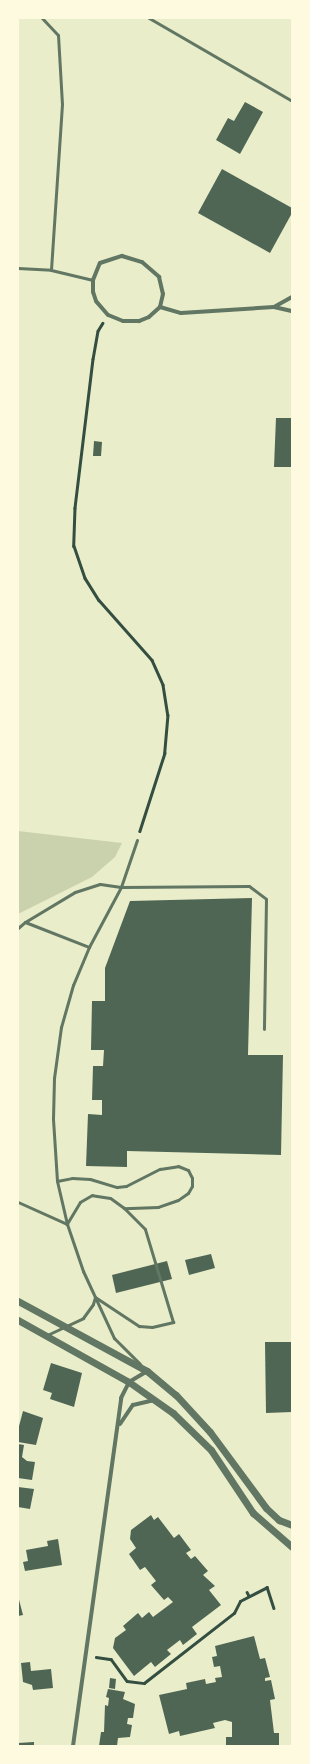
<!DOCTYPE html>
<html>
<head>
<meta charset="utf-8">
<style>
	body { margin:0 }
	#map { position:relative; width:310px; height:1764px; overflow:hidden; background:#e9edc9; font-family:"Fira Sans",sans-serif }
	div>[style] { position:absolute }
	.green>* { inset:0; background:#cad2ad }
	.building>* { inset:0; background:#4f6655 }
	.path>* { height:2.5px; margin:-1.25px; padding:0 1.25px; transform-origin:1.25px; border-radius:1.25px; background:#344e41 }
	.service>* { height:3px; margin:-1.5px; padding:0 1.5px; transform-origin:1.5px; border-radius:1.5px; background:#617663 }
	.minor>* { height:4px; margin:-2px; padding:0 2px; transform-origin:2px; border-radius:2px; background:#617663 }
	.tertiary>* { height:7px; margin:-3.5px; padding:0 3.5px; transform-origin:3.5px; border-radius:3.5px; background:#617663 }
	span { translate:-50% -50%; white-space:nowrap; text-align:center; line-height:1.15; -webkit-text-stroke:3px #fefae0; paint-order:stroke }
	.frame { position:absolute; inset:0; border:19px solid #fefae0; pointer-events:none }
</style>
</head>
<body>
<div id="map">
	<div class="green">
		<i style="clip-path:polygon(18px 831px,122px 843px,115px 857px,92px 877px,18px 914px)"></i>
	</div>
	<div class="building">
		<i style="clip-path:polygon(245px 102px,263px 112px,240px 154px,216px 140px,228px 118px,234px 121px)"></i>
		<i style="clip-path:polygon(222px 169px,292px 208px,292px 213px,270px 253px,198px 213px)"></i>
		<i style="clip-path:polygon(276px 418px,292px 418px,292px 467px,274px 467px)"></i>
		<i style="clip-path:polygon(94px 441px,102px 442px,101px 456px,93px 456px)"></i>
		<i style="clip-path:polygon(252px 898px,248px 1055px,283px 1055px,281px 1155px,127px 1151px,127px 1167px,86px 1166px,88px 1114px,102px 1115px,102px 1100px,92px 1100px,93px 1066px,103px 1066px,104px 1050px,91px 1050px,92px 1001px,105px 1001px,105px 968px,130px 901px)"></i>
		<i style="clip-path:polygon(211px 1254px,215px 1268px,189px 1275px,185px 1260px)"></i>
		<i style="clip-path:polygon(167px 1261px,172px 1279px,116px 1293px,112px 1275px)"></i>
		<i style="clip-path:polygon(265px 1342px,292px 1342px,292px 1412px,266px 1413px)"></i>
		<i style="clip-path:polygon(51px 1363px,82px 1373px,74px 1407px,50px 1399px,52px 1393px,43px 1390px)"></i>
		<i style="clip-path:polygon(23px 1411px,43px 1418px,36px 1445px,18px 1442px,18px 1430px)"></i>
		<i style="clip-path:polygon(18px 1444px,24px 1445px,22px 1457px,27px 1461px,35px 1462px,32px 1480px,18px 1478px)"></i>
		<i style="clip-path:polygon(18px 1487px,34px 1489px,30px 1509px,18px 1507px)"></i>
		<i style="clip-path:polygon(151px 1515px,154px 1520px,158px 1517px,174px 1538px,179px 1534px,191px 1550px,186px 1553px,191px 1559px,195px 1556px,208px 1571px,203px 1575px,215px 1586px,209px 1590px,221px 1605px,192px 1627px,197px 1634px,183px 1645px,180px 1640px,167px 1650px,171px 1654px,155px 1667px,151px 1662px,134px 1676px,113px 1648px,115px 1638px,126px 1630px,123px 1626px,138px 1613px,142px 1618px,149px 1612px,153px 1617px,173px 1602px,168px 1597px,164px 1600px,151px 1585px,156px 1581px,145px 1567px,140px 1570px,129px 1554px,136px 1548px,130px 1539px,131px 1530px)"></i>
		<i style="clip-path:polygon(58px 1539px,62px 1565px,25px 1571px,23px 1562px,28px 1561px,26px 1550px,48px 1546px,47px 1541px)"></i>
		<i style="clip-path:polygon(18px 1596px,23px 1615px,18px 1616px)"></i>
		<i style="clip-path:polygon(254px 1636px,260px 1659px,265px 1658px,270px 1677px,265px 1678px,265px 1681px,271px 1680px,275px 1699px,270px 1700px,274px 1733px,279px 1733px,279px 1746px,226px 1746px,226px 1737px,232px 1737px,232px 1722px,225px 1720px,213px 1723px,215px 1728px,180px 1736px,179px 1731px,169px 1734px,159px 1695px,187px 1689px,186px 1683px,205px 1679px,206px 1684px,216px 1682px,215px 1678px,222px 1677px,220px 1666px,214px 1667px,212px 1657px,217px 1656px,215px 1646px)"></i>
		<i style="clip-path:polygon(30px 1662px,31px 1671px,51px 1669px,53px 1688px,33px 1690px,32px 1685px,23px 1682px,21px 1663px)"></i>
		<i style="clip-path:polygon(110px 1678px,116px 1679px,115px 1689px,109px 1688px)"></i>
		<i style="clip-path:polygon(108px 1689px,125px 1692px,123px 1699px,135px 1704px,133px 1718px,128px 1718px,127px 1724px,132px 1725px,130px 1737px,118px 1738px,117px 1746px,99px 1746px,101px 1732px,104px 1732px,105px 1705px,108px 1706px,109px 1698px,106px 1697px)"></i>
		<i style="clip-path:polygon(34px 1742px,34px 1746px,18px 1746px,18px 1743px)"></i>
	</div>
	<div class="path">
		<i style="left:103px;top:323px;width:9px;rotate:122deg"></i>
		<i style="left:98px;top:331px;width:28px;rotate:100deg"></i>
		<i style="left:93px;top:359px;width:150px;rotate:96.9deg"></i>
		<i style="left:75px;top:508px;width:38px;rotate:92deg"></i>
		<i style="left:74px;top:546px;width:34px;rotate:71deg"></i>
		<i style="left:85px;top:578px;width:26px;rotate:58deg"></i>
		<i style="left:99px;top:600px;width:80px;rotate:48.5deg"></i>
		<i style="left:152px;top:660px;width:27px;rotate:66deg"></i>
		<i style="left:163px;top:685px;width:30px;rotate:81deg"></i>
		<i style="left:168px;top:715px;width:38px;rotate:95deg"></i>
		<i style="left:165px;top:753px;width:82px;rotate:107.8deg"></i>
		<i style="left:247px;top:1592px;width:4px;rotate:63deg"></i>
		<i style="left:96px;top:1657px;width:15px;rotate:8deg"></i>
		<i style="left:111px;top:1659px;width:27px;rotate:54deg"></i>
		<i style="left:127px;top:1681px;width:17px;rotate:7deg"></i>
		<i style="left:144px;top:1683px;width:114px;rotate:-37.9deg"></i>
		<i style="left:234px;top:1613px;width:13px;rotate:-63deg"></i>
		<i style="left:240px;top:1601px;width:30px;rotate:-27deg"></i>
		<i style="left:267px;top:1587px;width:22px;rotate:72deg"></i>
	</div>
	<div class="service">
		<i style="left:42px;top:18px;width:23px;rotate:47deg"></i>
		<i style="left:58px;top:35px;width:69px;rotate:86.7deg"></i>
		<i style="left:62px;top:104px;width:166px;rotate:93.8deg"></i>
		<i style="left:51px;top:270px;width:43px;rotate:13.4deg"></i>
		<i style="left:149px;top:18px;width:165px;rotate:30.1deg"></i>
		<i style="left:18px;top:268px;width:33px;rotate:3deg"></i>
		<i style="left:137px;top:840px;width:50px;rotate:108.8deg"></i>
		<i style="left:121px;top:887px;width:68px;rotate:118.1deg"></i>
		<i style="left:89px;top:947px;width:41px;rotate:112.8deg"></i>
		<i style="left:73px;top:985px;width:44px;rotate:105.9deg"></i>
		<i style="left:61px;top:1027px;width:51px;rotate:97.8deg"></i>
		<i style="left:54px;top:1078px;width:41px;rotate:91.4deg"></i>
		<i style="left:53px;top:1119px;width:62px;rotate:86.3deg"></i>
		<i style="left:57px;top:1181px;width:44px;rotate:76.9deg"></i>
		<i style="left:67px;top:1224px;width:50px;rotate:71.2deg"></i>
		<i style="left:83px;top:1271px;width:74px;rotate:65.2deg"></i>
		<i style="left:114px;top:1338px;width:37px;rotate:45deg"></i>
		<i style="left:25px;top:922px;width:58px;rotate:-31deg"></i>
		<i style="left:75px;top:892px;width:26px;rotate:-18deg"></i>
		<i style="left:100px;top:884px;width:21px;rotate:8deg"></i>
		<i style="left:121px;top:887px;width:128px;rotate:-0.4deg"></i>
		<i style="left:249px;top:886px;width:21px;rotate:37deg"></i>
		<i style="left:266px;top:899px;width:130px;rotate:90.9deg"></i>
		<i style="left:18px;top:928px;width:9px;rotate:-41deg"></i>
		<i style="left:25px;top:922px;width:69px;rotate:21.3deg"></i>
		<i style="left:57px;top:1181px;width:15px;rotate:-11deg"></i>
		<i style="left:72px;top:1178px;width:18px;rotate:3deg"></i>
		<i style="left:90px;top:1179px;width:28px;rotate:17deg"></i>
		<i style="left:117px;top:1187px;width:9px;rotate:-6deg"></i>
		<i style="left:126px;top:1186px;width:38px;rotate:-27deg"></i>
		<i style="left:160px;top:1169px;width:18px;rotate:-9deg"></i>
		<i style="left:178px;top:1166px;width:11px;rotate:22deg"></i>
		<i style="left:188px;top:1170px;width:9px;rotate:63deg"></i>
		<i style="left:192px;top:1178px;width:8px;rotate:90deg"></i>
		<i style="left:192px;top:1186px;width:8px;rotate:120deg"></i>
		<i style="left:188px;top:1193px;width:12px;rotate:145deg"></i>
		<i style="left:178px;top:1200px;width:21px;rotate:161deg"></i>
		<i style="left:158px;top:1207px;width:34px;rotate:178deg"></i>
		<i style="left:18px;top:1202px;width:54px;rotate:24.2deg"></i>
		<i style="left:47px;top:1335px;width:40px;rotate:-25deg"></i>
		<i style="left:83px;top:1318px;width:17px;rotate:-54deg"></i>
		<i style="left:93px;top:1304px;width:7px;rotate:-74deg"></i>
		<i style="left:95px;top:1297px;width:53px;rotate:33.4deg"></i>
		<i style="left:139px;top:1326px;width:13px;rotate:4deg"></i>
		<i style="left:152px;top:1327px;width:22px;rotate:-13deg"></i>
		<i style="left:173px;top:1322px;width:97px;rotate:-106.8deg"></i>
		<i style="left:145px;top:1229px;width:30px;rotate:-135deg"></i>
		<i style="left:124px;top:1208px;width:17px;rotate:-144deg"></i>
		<i style="left:110px;top:1198px;width:18px;rotate:-171deg"></i>
		<i style="left:92px;top:1195px;width:14px;rotate:150deg"></i>
		<i style="left:80px;top:1202px;width:26px;rotate:121deg"></i>
	</div>
	<div class="minor">
		<i style="left:122px;top:256px;width:21px;rotate:17deg"></i>
		<i style="left:142px;top:262px;width:23px;rotate:41deg"></i>
		<i style="left:159px;top:277px;width:17px;rotate:77deg"></i>
		<i style="left:163px;top:294px;width:13px;rotate:103deg"></i>
		<i style="left:160px;top:307px;width:15px;rotate:138deg"></i>
		<i style="left:149px;top:317px;width:11px;rotate:158deg"></i>
		<i style="left:139px;top:321px;width:16px;rotate:180deg"></i>
		<i style="left:123px;top:321px;width:16px;rotate:-158deg"></i>
		<i style="left:108px;top:315px;width:18px;rotate:-131deg"></i>
		<i style="left:96px;top:301px;width:9px;rotate:-108deg"></i>
		<i style="left:93px;top:292px;width:12px;rotate:-90deg"></i>
		<i style="left:93px;top:280px;width:18px;rotate:-68deg"></i>
		<i style="left:100px;top:263px;width:23px;rotate:-18deg"></i>
		<i style="left:160px;top:307px;width:22px;rotate:16deg"></i>
		<i style="left:181px;top:313px;width:93px;rotate:-3.7deg"></i>
		<i style="left:274px;top:307px;width:18px;rotate:13deg"></i>
		<i style="left:274px;top:307px;width:21px;rotate:-29deg"></i>
		<i style="left:120px;top:1424px;width:23px;rotate:-56deg"></i>
		<i style="left:133px;top:1405px;width:22px;rotate:-13deg"></i>
		<i style="left:73px;top:1746px;width:351px;rotate:-82.1deg"></i>
		<i style="left:121px;top:1398px;width:18px;rotate:-63deg"></i>
		<i style="left:129px;top:1382px;width:21px;rotate:-31deg"></i>
	</div>
	<div class="tertiary">
		<i style="left:18px;top:1301px;width:147px;rotate:28.5deg"></i>
		<i style="left:147px;top:1371px;width:38px;rotate:40deg"></i>
		<i style="left:176px;top:1395px;width:50px;rotate:47.4deg"></i>
		<i style="left:210px;top:1432px;width:94px;rotate:53.6deg"></i>
		<i style="left:266px;top:1508px;width:18px;rotate:43deg"></i>
		<i style="left:279px;top:1520px;width:14px;rotate:21deg"></i>
		<i style="left:18px;top:1320px;width:127px;rotate:29.2deg"></i>
		<i style="left:129px;top:1382px;width:54px;rotate:35.2deg"></i>
		<i style="left:173px;top:1413px;width:53px;rotate:44.2deg"></i>
		<i style="left:211px;top:1450px;width:76px;rotate:56.3deg"></i>
		<i style="left:253px;top:1513px;width:52px;rotate:41.1deg"></i>
	</div>
	<div class="frame"></div>
</div>
</body>
</html>
